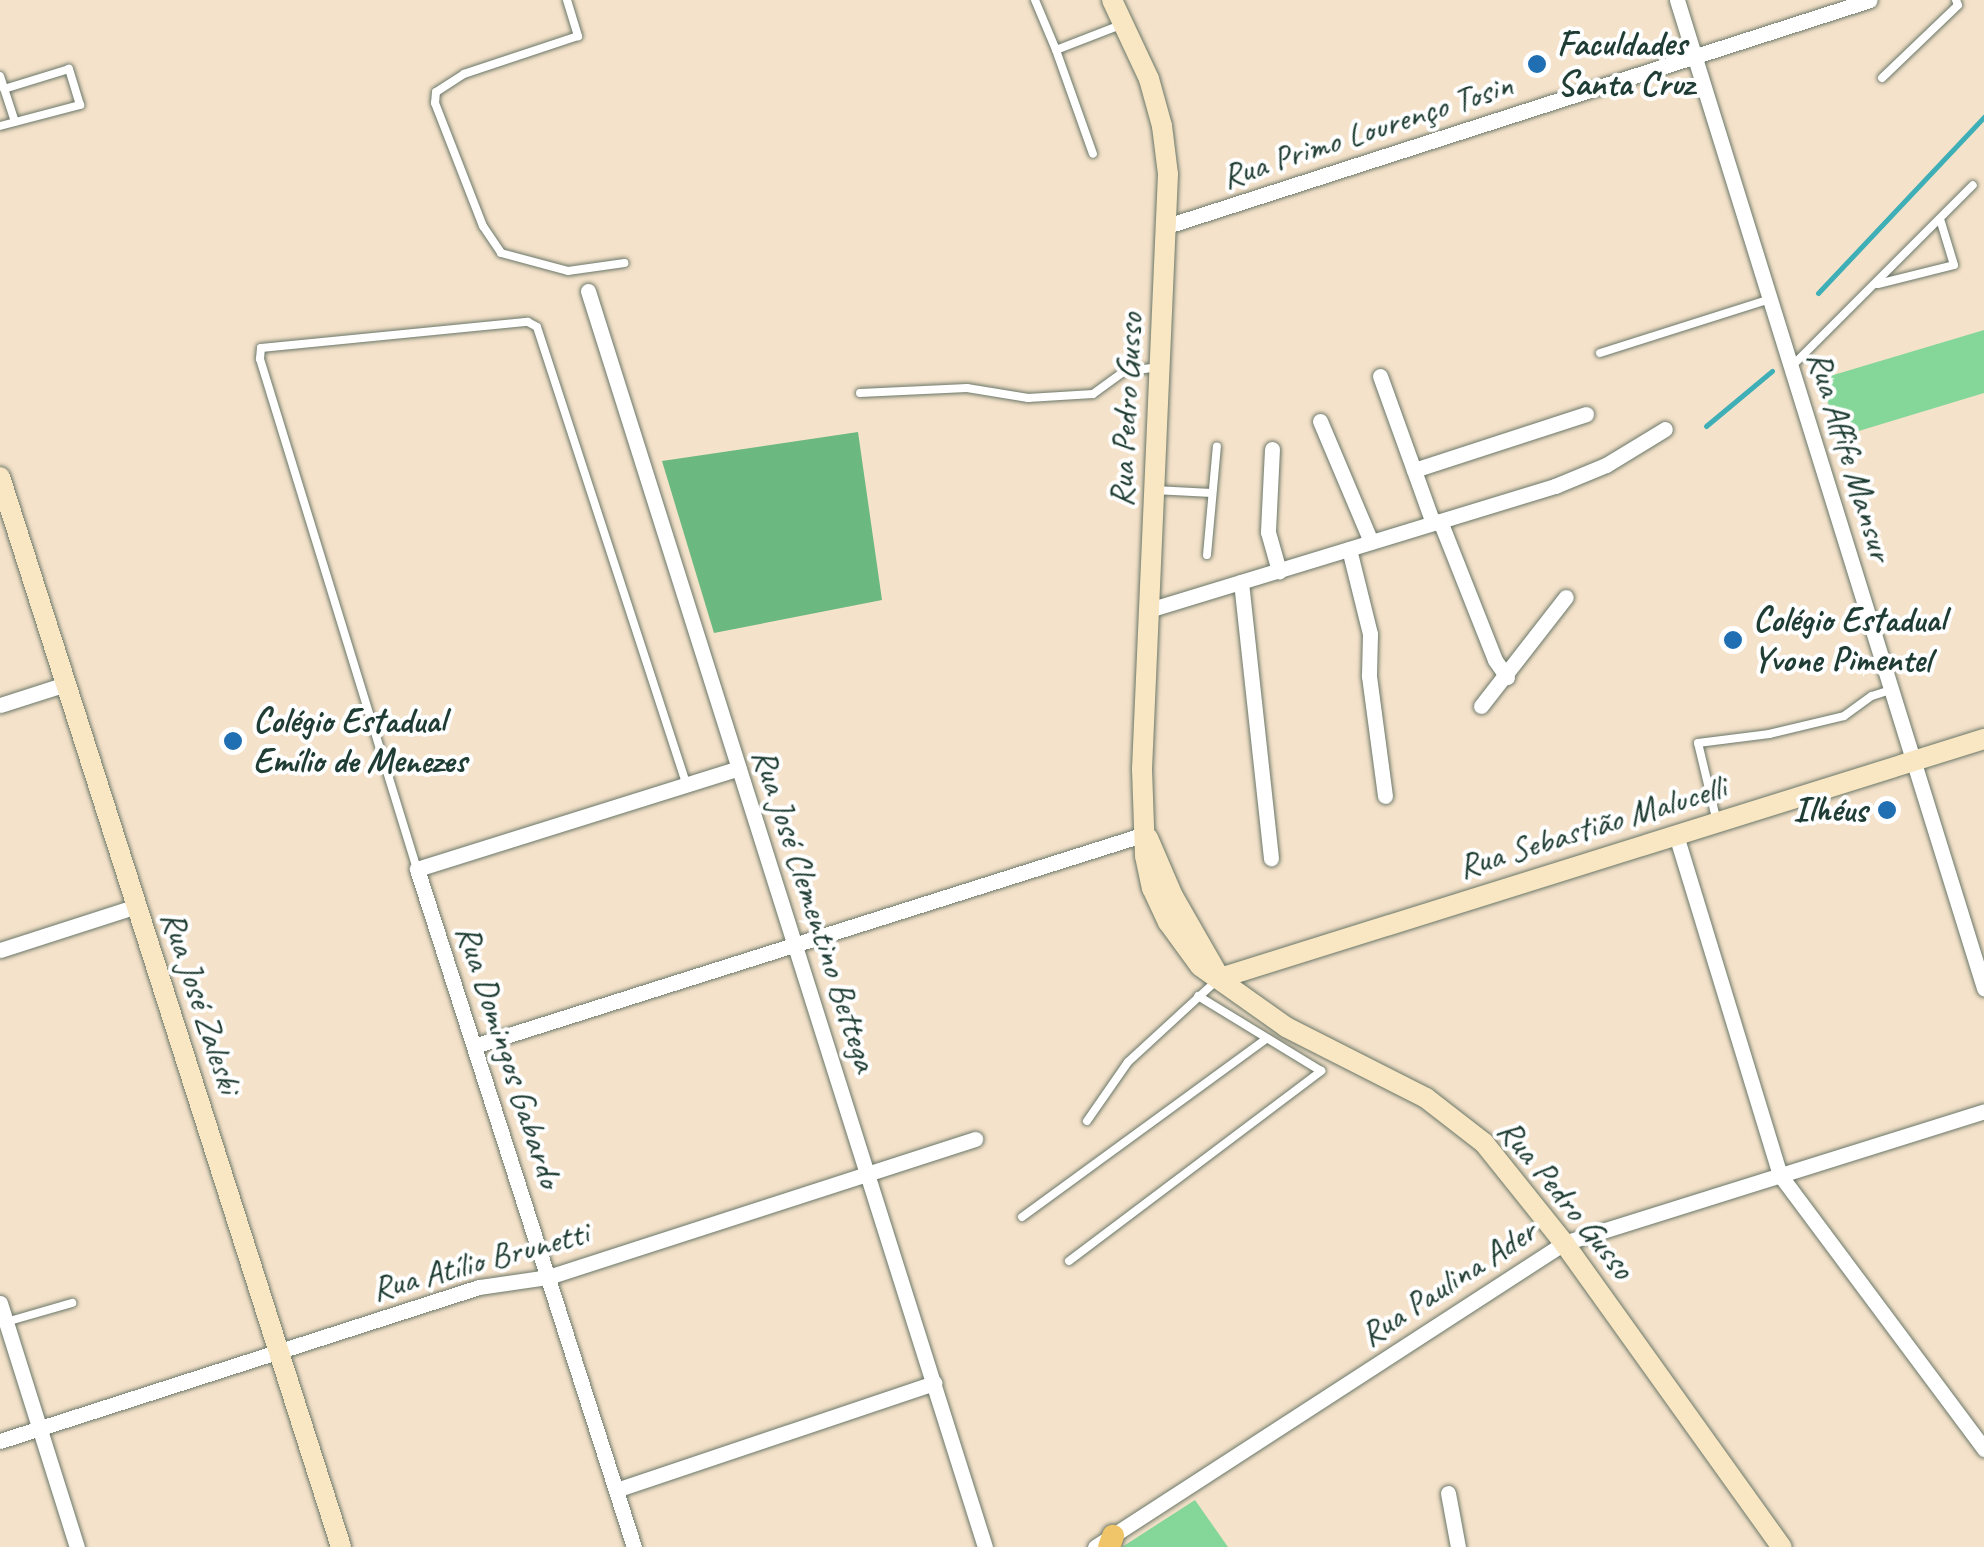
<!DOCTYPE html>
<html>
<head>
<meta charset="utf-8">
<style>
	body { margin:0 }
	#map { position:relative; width:1984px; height:1547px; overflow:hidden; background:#f5e2ca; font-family:Caveat,sans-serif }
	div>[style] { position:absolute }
	.green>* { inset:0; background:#85d799 }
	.forest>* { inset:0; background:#6cb881 }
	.stream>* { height:5px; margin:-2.5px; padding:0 2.5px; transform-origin:2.5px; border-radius:2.5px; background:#3eafb6 }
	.roads { filter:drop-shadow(0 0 2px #6a7768) drop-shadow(0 0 2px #6a7768) }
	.lane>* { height:8px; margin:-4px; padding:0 4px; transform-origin:4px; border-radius:4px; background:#fff }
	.street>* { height:15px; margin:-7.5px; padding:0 7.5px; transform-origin:7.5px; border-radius:7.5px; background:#fff }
	.secondary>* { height:20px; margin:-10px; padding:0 10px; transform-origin:10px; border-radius:10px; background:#f9e7c3 }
	.primary>* { height:22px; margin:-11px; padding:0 11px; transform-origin:11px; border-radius:11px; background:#f0c469 }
	.dots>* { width:28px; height:28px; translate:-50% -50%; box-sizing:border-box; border:5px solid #fff; border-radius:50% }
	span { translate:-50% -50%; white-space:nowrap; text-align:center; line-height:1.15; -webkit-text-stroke:8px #fff; paint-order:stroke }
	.poi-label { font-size:35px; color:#1f3d34; font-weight:700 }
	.left { translate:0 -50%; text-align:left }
	.right { translate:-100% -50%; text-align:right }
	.street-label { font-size:35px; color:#1f3d34 }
</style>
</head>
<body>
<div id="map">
	<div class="green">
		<i style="clip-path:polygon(1984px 330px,1984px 393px,1839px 437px,1820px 379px)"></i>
		<i style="clip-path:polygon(1195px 1500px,1228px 1547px,1122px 1547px)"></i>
	</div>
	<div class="forest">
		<i style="clip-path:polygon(858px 432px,882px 600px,714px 633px,662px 461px)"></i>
	</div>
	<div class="stream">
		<i style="left:1818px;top:293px;width:242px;rotate:-46.7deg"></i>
		<i style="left:1706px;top:426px;width:86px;rotate:-39.8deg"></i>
	</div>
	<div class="roads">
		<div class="lane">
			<i style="left:567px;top:0;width:38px;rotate:73deg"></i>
			<i style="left:578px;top:36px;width:120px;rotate:161.6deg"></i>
			<i style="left:464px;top:74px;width:33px;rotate:147deg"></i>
			<i style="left:436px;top:92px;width:11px;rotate:95deg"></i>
			<i style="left:435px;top:103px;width:132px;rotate:68.7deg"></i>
			<i style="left:483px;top:226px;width:32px;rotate:56deg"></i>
			<i style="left:501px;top:253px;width:69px;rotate:15deg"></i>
			<i style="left:568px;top:271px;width:57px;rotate:-8.1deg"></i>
			<i style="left:1035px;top:0;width:54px;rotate:67.2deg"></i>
			<i style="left:1056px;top:50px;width:72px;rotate:-21.2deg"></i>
			<i style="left:1056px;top:50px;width:110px;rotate:70.4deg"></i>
			<i style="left:0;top:76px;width:48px;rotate:71.9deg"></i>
			<i style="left:1882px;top:78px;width:105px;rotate:-43.8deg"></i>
			<i style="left:1958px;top:5px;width:5px;rotate:-112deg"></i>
			<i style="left:0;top:126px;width:83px;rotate:-14.7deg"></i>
			<i style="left:80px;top:105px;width:38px;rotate:-107deg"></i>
			<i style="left:69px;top:69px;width:68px;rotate:162.9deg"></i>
			<i style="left:1878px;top:284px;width:78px;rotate:-14deg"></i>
			<i style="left:1954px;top:265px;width:48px;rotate:-106.9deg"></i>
			<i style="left:1600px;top:353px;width:178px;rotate:-17.6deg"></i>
			<i style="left:1791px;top:367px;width:257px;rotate:-45deg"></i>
			<i style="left:860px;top:393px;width:107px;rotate:-2.7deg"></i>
			<i style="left:967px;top:388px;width:62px;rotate:9.3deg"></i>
			<i style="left:1028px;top:398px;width:65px;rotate:-3.5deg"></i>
			<i style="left:1093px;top:394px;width:37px;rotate:-36deg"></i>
			<i style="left:1123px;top:372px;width:34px;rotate:-8deg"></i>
			<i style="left:1154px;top:490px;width:58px;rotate:3deg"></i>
			<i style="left:1207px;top:555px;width:109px;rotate:-84.8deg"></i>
			<i style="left:1717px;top:822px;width:81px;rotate:-103.5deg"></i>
			<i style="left:1698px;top:743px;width:72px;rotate:-7.2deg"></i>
			<i style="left:1769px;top:734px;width:77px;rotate:-13.5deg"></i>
			<i style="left:1844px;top:716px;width:34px;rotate:-36deg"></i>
			<i style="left:1872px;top:696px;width:20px;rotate:-18deg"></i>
			<i style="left:417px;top:869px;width:534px;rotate:-107.11deg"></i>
			<i style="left:260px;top:359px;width:11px;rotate:-85deg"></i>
			<i style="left:261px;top:348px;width:268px;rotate:-5.6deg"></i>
			<i style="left:528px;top:322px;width:10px;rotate:29deg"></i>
			<i style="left:537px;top:327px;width:481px;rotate:71.9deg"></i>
			<i style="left:1087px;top:1121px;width:72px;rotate:-55.2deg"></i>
			<i style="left:1128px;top:1062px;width:118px;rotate:-42.6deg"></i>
			<i style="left:1022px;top:1217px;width:302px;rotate:-36.1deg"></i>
			<i style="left:1069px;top:1261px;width:316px;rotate:-37deg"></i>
			<i style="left:1321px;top:1071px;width:144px;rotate:-148.6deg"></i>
			<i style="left:6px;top:1322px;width:69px;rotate:-16.1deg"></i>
		</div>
		<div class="street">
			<i style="left:1677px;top:0;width:1035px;rotate:72.74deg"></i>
			<i style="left:1167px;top:226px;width:738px;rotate:-17.82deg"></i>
			<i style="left:588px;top:291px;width:1317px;rotate:72.46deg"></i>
			<i style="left:1380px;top:376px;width:156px;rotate:70.2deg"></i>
			<i style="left:1320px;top:421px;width:131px;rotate:67.1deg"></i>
			<i style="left:1272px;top:449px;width:83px;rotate:92.8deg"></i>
			<i style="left:1268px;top:532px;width:41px;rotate:74.2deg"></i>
			<i style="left:1414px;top:470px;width:181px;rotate:-18deg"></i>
			<i style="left:1440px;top:521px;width:149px;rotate:68.4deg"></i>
			<i style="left:1495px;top:660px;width:21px;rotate:55deg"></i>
			<i style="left:1349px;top:549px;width:88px;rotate:76.1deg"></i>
			<i style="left:1370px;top:634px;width:42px;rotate:91.4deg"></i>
			<i style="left:1369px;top:676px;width:121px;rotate:82.4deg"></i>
			<i style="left:1241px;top:582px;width:278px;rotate:83.8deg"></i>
			<i style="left:1149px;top:610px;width:425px;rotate:-17deg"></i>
			<i style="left:1555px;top:486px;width:55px;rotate:-22.4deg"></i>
			<i style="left:1606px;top:465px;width:69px;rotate:-31.4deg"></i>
			<i style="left:0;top:705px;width:69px;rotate:-17.7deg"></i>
			<i style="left:1481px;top:706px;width:138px;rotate:-52.1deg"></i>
			<i style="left:1676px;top:835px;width:356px;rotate:73deg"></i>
			<i style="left:1780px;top:1175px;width:342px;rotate:53.3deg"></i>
			<i style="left:0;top:950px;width:144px;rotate:-17.8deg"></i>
			<i style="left:474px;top:1046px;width:704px;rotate:-17.53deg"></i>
			<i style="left:0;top:1303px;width:256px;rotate:72.5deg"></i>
			<i style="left:0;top:1441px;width:503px;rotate:-17.82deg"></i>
			<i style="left:479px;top:1287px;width:70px;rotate:-8.2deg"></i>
			<i style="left:548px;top:1277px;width:449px;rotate:-17.9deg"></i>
			<i style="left:616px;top:1490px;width:336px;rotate:-18.6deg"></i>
			<i style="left:1448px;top:1493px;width:55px;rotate:79.5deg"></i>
			<i style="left:634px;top:1547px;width:712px;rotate:-107.75deg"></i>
			<i style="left:417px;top:869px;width:337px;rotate:-17.4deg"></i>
			<i style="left:1095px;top:1547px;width:559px;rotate:-32.95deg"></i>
			<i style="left:1564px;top:1243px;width:440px;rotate:-17.4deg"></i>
		</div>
		<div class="secondary">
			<i style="left:1112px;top:0;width:87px;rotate:64.9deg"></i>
			<i style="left:1149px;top:79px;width:49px;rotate:74.5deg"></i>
			<i style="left:1162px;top:126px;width:48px;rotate:82.9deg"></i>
			<i style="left:1168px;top:174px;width:596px;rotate:92.5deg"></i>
			<i style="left:1142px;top:769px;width:87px;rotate:88deg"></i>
			<i style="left:1145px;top:856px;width:33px;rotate:78deg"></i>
			<i style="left:1152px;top:888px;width:38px;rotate:65deg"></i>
			<i style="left:1168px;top:922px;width:54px;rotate:54deg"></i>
			<i style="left:1200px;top:966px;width:105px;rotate:35.3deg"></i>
			<i style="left:1286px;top:1027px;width:157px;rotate:26.9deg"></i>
			<i style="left:1426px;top:1098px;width:73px;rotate:37.8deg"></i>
			<i style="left:1484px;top:1143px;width:128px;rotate:51.3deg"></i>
			<i style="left:1564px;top:1243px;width:374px;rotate:54.4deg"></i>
			<i style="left:0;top:477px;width:1123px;rotate:72.32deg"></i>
			<i style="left:1148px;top:838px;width:63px;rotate:66.7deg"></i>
			<i style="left:1173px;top:896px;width:95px;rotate:60.2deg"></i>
			<i style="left:1220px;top:978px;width:801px;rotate:-17.37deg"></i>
		</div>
		<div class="primary">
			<i style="left:1109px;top:1547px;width:12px;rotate:-70deg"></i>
		</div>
	</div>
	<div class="dots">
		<i style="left:1537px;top:64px;background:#1f6fb2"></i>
		<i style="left:1733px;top:640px;background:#1f6fb2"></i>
		<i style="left:233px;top:741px;background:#1f6fb2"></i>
		<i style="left:1887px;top:810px;background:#1f6fb2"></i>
	</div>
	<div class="poi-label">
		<span class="left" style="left:1557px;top:64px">Faculdades<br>Santa Cruz</span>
		<span class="left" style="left:1753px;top:640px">Colégio Estadual<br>Yvone Pimentel</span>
		<span class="left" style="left:253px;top:741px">Colégio Estadual<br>Emílio de Menezes</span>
		<span class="right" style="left:1867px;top:810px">Ilhéus</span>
	</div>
	<div class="street-label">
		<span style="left:1367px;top:131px;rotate:-18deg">Rua Primo Lourenço Tosin</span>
		<span style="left:1126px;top:410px;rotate:-87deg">Rua Pedro Gusso</span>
		<span style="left:1850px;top:456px;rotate:73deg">Rua Affife Mansur</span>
		<span style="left:1592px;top:827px;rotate:-17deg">Rua Sebastião Malucelli</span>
		<span style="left:815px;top:910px;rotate:72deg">Rua José Clementino Bettega</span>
		<span style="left:201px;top:1002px;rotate:72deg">Rua José Zaleski</span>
		<span style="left:509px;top:1056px;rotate:72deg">Rua Domingos Gabardo</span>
		<span style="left:1566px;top:1199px;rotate:51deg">Rua Pedro Gusso</span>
		<span style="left:480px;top:1261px;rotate:-15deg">Rua Atílio Brunetti</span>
		<span style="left:1448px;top:1283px;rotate:-33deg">Rua Paulina Ader</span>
	</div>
</div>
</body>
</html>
